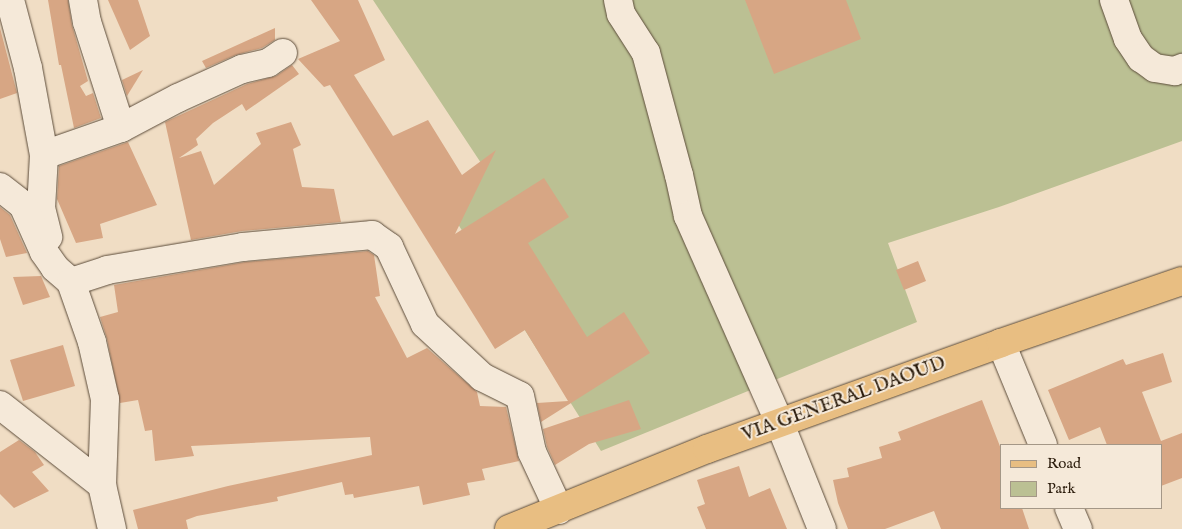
<!DOCTYPE html>
<html>
<head>
<meta charset="utf-8">
<style>
	body { margin:0 }
	#map { position:relative; width:1182px; height:529px; overflow:hidden; background:#f0ddc4; font-family:"IM FELL English",serif }
	div>[style] { position:absolute }
	.green>* { inset:0; background:#bbc093 }
	.building>* { inset:0; background:#d7a684 }
	.roads { filter:drop-shadow(0 0 1px #5c4c3a) drop-shadow(0 0 1px #5c4c3a) }
	.minor>* { height:28px; margin:-14px; padding:0 14px; transform-origin:14px; border-radius:14px; background:#f5e9d9 }
	.major>* { height:28px; margin:-14px; padding:0 14px; transform-origin:14px; border-radius:14px; background:#e8be82 }
	span { translate:-50% -50%; white-space:nowrap; text-align:center; line-height:1.15; -webkit-text-stroke:4px #f5e9d9; paint-order:stroke }
	.street-label { font-size:19px; color:#2b1c0c }
	.legend { position:absolute; left:1000px; top:444px; width:162px; height:65px; box-sizing:border-box; background:#f5e9d9; border:1px solid #a49787; margin:0; padding:6px 9px; list-style:none; font-size:15px; color:#2b1c0c }
	.legend li { display:flex; align-items:center; gap:10px; height:25px }
	.legend b { width:25px; border:1px solid #a49787 }
</style>
</head>
<body>
<div id="map">
	<div class="green">
		<i style="clip-path:polygon(373px 0,1182px 0,1182px 141px,999px 207px,888px 243px,917px 322px,601px 451px,439px 194px,483px 166px)"></i>
	</div>
	<div class="building">
		<i style="clip-path:polygon(48px 0,68px 0,72px 25px,88px 81px,80px 86px,86px 96px,93px 93px,101px 118px,74px 128px,61px 65px,59px 65px)"></i>
		<i style="clip-path:polygon(108px 0,138px 0,150px 36px,130px 50px)"></i>
		<i style="clip-path:polygon(311px 0,358px 0,385px 60px,354px 75px,393px 136px,428px 120px,462px 175px,496px 150px,455px 234px,544px 178px,569px 217px,528px 243px,587px 337px,624px 312px,650px 353px,541px 422px,537px 403px,568px 401px,525px 330px,495px 349px,330px 85px,324px 87px,298px 59px,340px 41px)"></i>
		<i style="clip-path:polygon(745px 0,846px 0,861px 39px,774px 74px)"></i>
		<i style="clip-path:polygon(0 28px,17px 93px,0 99px)"></i>
		<i style="clip-path:polygon(275px 28px,275px 40px,262px 48px,236px 55px,206px 68px,202px 61px)"></i>
		<i style="clip-path:polygon(292px 65px,299px 74px,246px 111px,242px 104px,213px 123px,196px 139px,198px 145px,179px 158px,201px 151px,214px 185px,261px 144px,256px 133px,291px 122px,301px 145px,293px 149px,302px 187px,334px 189px,341px 222px,242px 231px,191px 240px,165px 122px,247px 84px,276px 76px)"></i>
		<i style="clip-path:polygon(143px 70px,127px 96px,122px 80px)"></i>
		<i style="clip-path:polygon(128px 142px,157px 205px,100px 224px,103px 238px,76px 243px,57px 199px,59px 166px)"></i>
		<i style="clip-path:polygon(0 207px,10px 215px,27px 253px,6px 257px,0 239px)"></i>
		<i style="clip-path:polygon(368px 251px,374px 255px,380px 296px,375px 297px,407px 358px,427px 348px,477px 392px,480px 406px,506px 407px,519px 461px,482px 469px,485px 480px,467px 483px,470px 495px,423px 505px,419px 486px,354px 498px,353px 494px,345px 495px,342px 482px,277px 497px,278px 501px,197px 516px,186px 520px,188px 529px,138px 529px,133px 510px,228px 486px,372px 455px,370px 437px,191px 446px,194px 456px,155px 461px,152px 430px,145px 431px,138px 400px,120px 403px,107px 339px,100px 317px,118px 312px,114px 285px,245px 262px)"></i>
		<i style="clip-path:polygon(918px 261px,926px 281px,904px 290px,896px 270px)"></i>
		<i style="clip-path:polygon(41px 276px,50px 297px,23px 305px,13px 277px)"></i>
		<i style="clip-path:polygon(63px 345px,75px 386px,23px 401px,10px 360px)"></i>
		<i style="clip-path:polygon(1163px 353px,1172px 382px,1142px 392px,1161px 441px,1182px 433px,1182px 478px,1161px 486px,1161px 445px,1107px 445px,1100px 427px,1069px 440px,1048px 390px,1123px 359px,1126px 365px)"></i>
		<i style="clip-path:polygon(629px 400px,641px 429px,589px 444px,555px 465px,547px 447px,543px 429px)"></i>
		<i style="clip-path:polygon(982px 400px,1001px 449px,1001px 508px,1022px 508px,1029px 529px,941px 529px,934px 511px,885px 529px,848px 529px,838px 503px,833px 480px,849px 477px,847px 468px,882px 458px,879px 447px,901px 440px,898px 432px)"></i>
		<i style="clip-path:polygon(19px 440px,35px 452px,44px 465px,32px 472px,49px 491px,14px 508px,0 494px,0 452px)"></i>
		<i style="clip-path:polygon(739px 466px,749px 497px,770px 488px,787px 529px,706px 529px,697px 507px,705px 504px,697px 480px)"></i>
	</div>
	<div class="roads">
		<div class="minor">
			<i style="left:10px;top:0;width:70px;rotate:75.2deg"></i>
			<i style="left:28px;top:68px;width:88px;rotate:79.6deg"></i>
			<i style="left:44px;top:155px;width:53px;rotate:93.2deg"></i>
			<i style="left:41px;top:208px;width:30px;rotate:76deg"></i>
			<i style="left:83px;top:0;width:22px;rotate:80deg"></i>
			<i style="left:87px;top:22px;width:111px;rotate:72.2deg"></i>
			<i style="left:618px;top:0;width:14px;rotate:78deg"></i>
			<i style="left:621px;top:14px;width:46px;rotate:57.3deg"></i>
			<i style="left:646px;top:53px;width:126px;rotate:74.9deg"></i>
			<i style="left:679px;top:175px;width:42px;rotate:77.6deg"></i>
			<i style="left:688px;top:216px;width:227px;rotate:66.1deg"></i>
			<i style="left:780px;top:424px;width:113px;rotate:68.2deg"></i>
			<i style="left:1114px;top:0;width:41px;rotate:70.3deg"></i>
			<i style="left:1128px;top:39px;width:23px;rotate:56deg"></i>
			<i style="left:1141px;top:58px;width:17px;rotate:36deg"></i>
			<i style="left:1155px;top:68px;width:20px;rotate:9deg"></i>
			<i style="left:1175px;top:71px;width:8px;rotate:-23deg"></i>
			<i style="left:44px;top:155px;width:82px;rotate:-19.3deg"></i>
			<i style="left:121px;top:128px;width:64px;rotate:-27.8deg"></i>
			<i style="left:178px;top:98px;width:70px;rotate:-24.4deg"></i>
			<i style="left:242px;top:69px;width:27px;rotate:-13deg"></i>
			<i style="left:268px;top:63px;width:18px;rotate:-34deg"></i>
			<i style="left:0;top:187px;width:29px;rotate:38deg"></i>
			<i style="left:23px;top:205px;width:51px;rotate:65.9deg"></i>
			<i style="left:44px;top:252px;width:19px;rotate:55deg"></i>
			<i style="left:55px;top:268px;width:21px;rotate:41deg"></i>
			<i style="left:71px;top:282px;width:64px;rotate:70.7deg"></i>
			<i style="left:92px;top:342px;width:58px;rotate:77.2deg"></i>
			<i style="left:105px;top:399px;width:86px;rotate:92deg"></i>
			<i style="left:102px;top:485px;width:45px;rotate:77.2deg"></i>
			<i style="left:71px;top:282px;width:38px;rotate:-18deg"></i>
			<i style="left:107px;top:270px;width:138px;rotate:-9.6deg"></i>
			<i style="left:243px;top:247px;width:130px;rotate:-5.3deg"></i>
			<i style="left:372px;top:235px;width:21px;rotate:35deg"></i>
			<i style="left:389px;top:247px;width:85px;rotate:64.9deg"></i>
			<i style="left:425px;top:324px;width:78px;rotate:42.9deg"></i>
			<i style="left:482px;top:377px;width:42px;rotate:26.6deg"></i>
			<i style="left:520px;top:396px;width:57px;rotate:77.9deg"></i>
			<i style="left:532px;top:452px;width:64px;rotate:65deg"></i>
			<i style="left:1001px;top:343px;width:110px;rotate:67.6deg"></i>
			<i style="left:0;top:405px;width:130px;rotate:38.1deg"></i>
			<i style="left:1069px;top:508px;width:23px;rotate:67deg"></i>
		</div>
		<div class="major">
			<i style="left:509px;top:529px;width:214px;rotate:-22deg"></i>
			<i style="left:707px;top:449px;width:313px;rotate:-19.8deg"></i>
			<i style="left:1001px;top:343px;width:191px;rotate:-18.9deg"></i>
		</div>
	</div>
	<div class="street-label">
		<span style="left:844px;top:400px;rotate:-20deg">VIA GENERAL DAOUD</span>
	</div>
	<ul class="legend">
	<li><b style="height:6px;background:#e8be82"></b>Road</li>
	<li><b style="height:14px;background:#bbc093"></b>Park</li>
	</ul>
</div>
</body>
</html>
